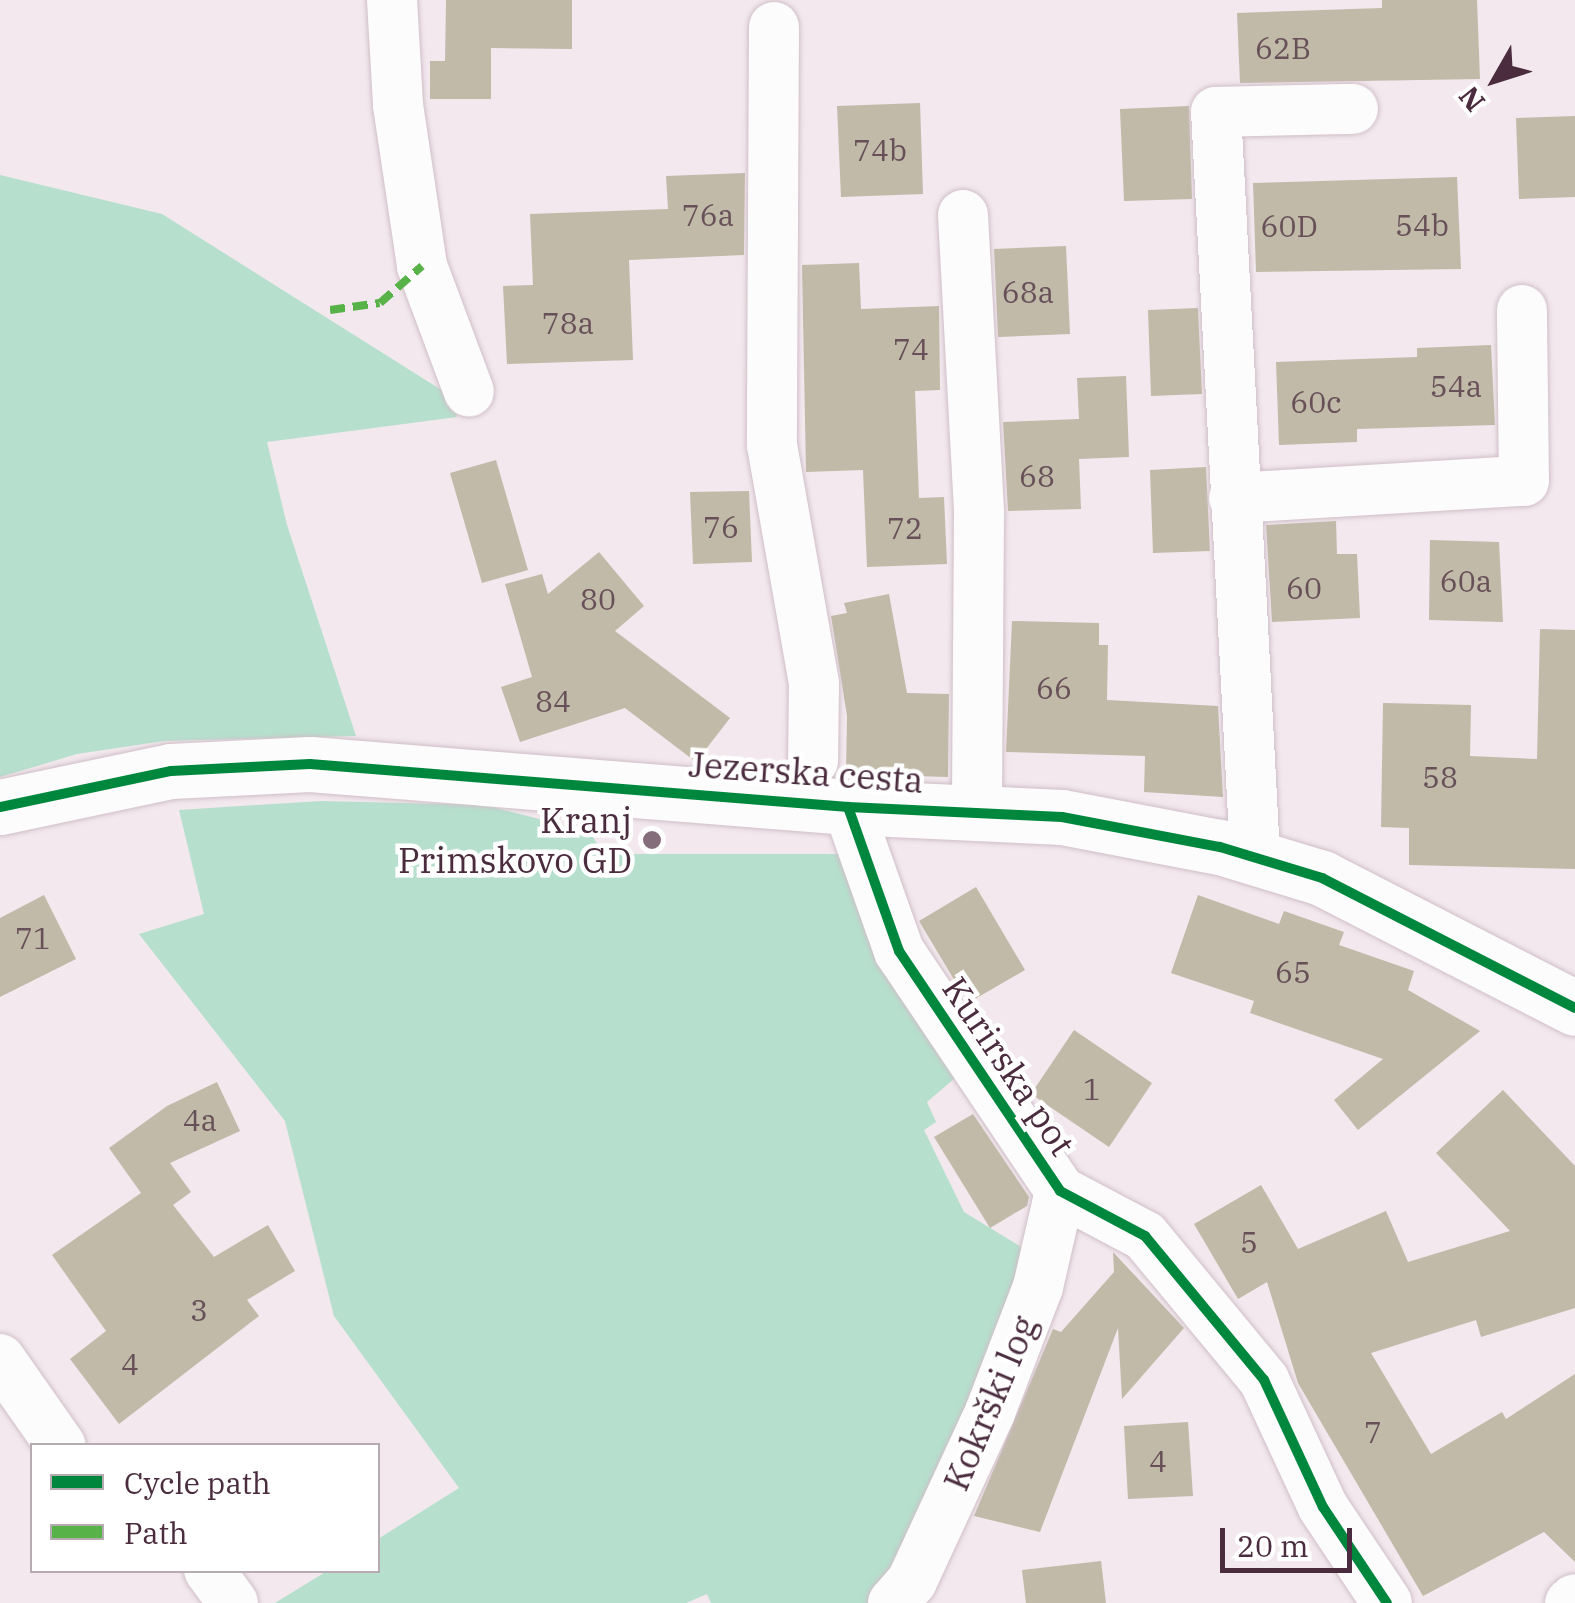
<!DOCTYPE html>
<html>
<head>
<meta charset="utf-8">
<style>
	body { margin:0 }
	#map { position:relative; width:1575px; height:1603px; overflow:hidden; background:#f2e8ed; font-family:"IBM Plex Serif",serif }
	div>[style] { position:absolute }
	.green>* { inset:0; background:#b6dfcd }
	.building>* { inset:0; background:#c1baa8 }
	.roads { filter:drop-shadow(0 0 2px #d0bec8) drop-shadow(0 0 2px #d0bec8) }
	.minor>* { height:50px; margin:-25px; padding:0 25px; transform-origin:25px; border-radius:25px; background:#fdfcfc }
	.tertiary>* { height:55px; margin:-27.5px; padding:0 27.5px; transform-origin:27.5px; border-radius:27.5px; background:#fdfcfc }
	.quiet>* { height:8px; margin-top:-4px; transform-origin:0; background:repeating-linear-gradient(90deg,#57b247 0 15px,transparent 0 23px) }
	.cycleway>* { height:10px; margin:-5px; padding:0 5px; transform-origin:5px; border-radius:5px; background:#00873e }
	.dots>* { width:28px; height:28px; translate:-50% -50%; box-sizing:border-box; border:5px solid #fff; border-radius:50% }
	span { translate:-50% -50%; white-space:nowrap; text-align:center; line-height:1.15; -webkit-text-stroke:9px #fff; paint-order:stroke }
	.number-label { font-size:30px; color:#685058 }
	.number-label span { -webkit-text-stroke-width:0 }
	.street-label { font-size:35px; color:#4a2c3e }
	.poi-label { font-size:35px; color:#4a2c3e }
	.right { translate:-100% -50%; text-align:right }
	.legend { position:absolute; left:30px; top:1443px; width:350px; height:130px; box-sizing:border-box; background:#fff; border:2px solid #b7abb2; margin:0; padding:12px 18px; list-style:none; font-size:30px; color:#4a2c3e }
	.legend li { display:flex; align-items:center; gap:20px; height:50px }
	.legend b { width:50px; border:2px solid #b7abb2 }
	.north { position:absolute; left:1445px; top:30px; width:100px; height:100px; -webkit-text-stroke:8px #fff; paint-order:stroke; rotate:231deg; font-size:28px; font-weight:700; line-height:40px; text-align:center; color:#4a2c3e }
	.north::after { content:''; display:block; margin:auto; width:35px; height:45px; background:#4a2c3e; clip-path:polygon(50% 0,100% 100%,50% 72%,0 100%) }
	.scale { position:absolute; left:1220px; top:1528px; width:132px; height:45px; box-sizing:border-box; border:5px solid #4a2c3e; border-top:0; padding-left:12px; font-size:30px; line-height:35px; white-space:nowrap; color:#4a2c3e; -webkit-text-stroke:8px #fff; paint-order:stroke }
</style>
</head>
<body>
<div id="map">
	<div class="green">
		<i style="clip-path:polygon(0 175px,162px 214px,451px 396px,457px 417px,267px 442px,287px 525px,356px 736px,164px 741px,77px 754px,0 777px)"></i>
		<i style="clip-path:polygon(321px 801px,485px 805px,590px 832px,603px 854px,850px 854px,955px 1078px,927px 1102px,936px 1122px,924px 1130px,964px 1212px,1036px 1256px,879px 1603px,711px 1603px,707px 1594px,686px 1603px,275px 1603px,327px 1571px,378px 1570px,378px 1539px,459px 1488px,334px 1316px,285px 1121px,139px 934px,204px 914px,179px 810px)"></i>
	</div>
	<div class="building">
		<i style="clip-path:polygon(446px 0,572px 0,572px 49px,491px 48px,491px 99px,430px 99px,430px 61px,445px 61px)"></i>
		<i style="clip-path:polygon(1382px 0,1477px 0,1480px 79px,1240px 83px,1237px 13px,1382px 8px)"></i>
		<i style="clip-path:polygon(920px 103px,923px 194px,841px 197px,837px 106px)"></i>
		<i style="clip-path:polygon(1189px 106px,1192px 199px,1124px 201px,1120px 109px)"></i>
		<i style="clip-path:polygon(1575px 116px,1575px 197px,1519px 199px,1516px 118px)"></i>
		<i style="clip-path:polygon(745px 173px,744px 255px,629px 260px,633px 360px,507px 364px,503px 286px,533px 285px,530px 214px,668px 209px,666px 176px)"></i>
		<i style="clip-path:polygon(1457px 177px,1461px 269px,1256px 272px,1253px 183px)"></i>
		<i style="clip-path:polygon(1066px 246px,1070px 334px,998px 337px,994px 249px)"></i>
		<i style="clip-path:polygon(859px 263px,861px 309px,939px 306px,940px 390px,915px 391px,919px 498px,944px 497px,947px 564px,867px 567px,863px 470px,806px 472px,802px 265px)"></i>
		<i style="clip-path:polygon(1198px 308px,1202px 394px,1151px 396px,1148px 310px)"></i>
		<i style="clip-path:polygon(1491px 345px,1495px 425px,1357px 429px,1357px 442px,1279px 445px,1276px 362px,1417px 357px,1417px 348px)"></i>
		<i style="clip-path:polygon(1126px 376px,1129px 457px,1079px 459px,1081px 509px,1008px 511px,1003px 422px,1079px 419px,1077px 378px)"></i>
		<i style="clip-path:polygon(496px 460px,528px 570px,482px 583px,450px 473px)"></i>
		<i style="clip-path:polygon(1206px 467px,1210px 551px,1153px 553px,1150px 470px)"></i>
		<i style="clip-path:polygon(749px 491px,752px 562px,693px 564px,690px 492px)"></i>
		<i style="clip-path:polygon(1336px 521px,1337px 554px,1357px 554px,1360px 618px,1272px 622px,1266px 525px)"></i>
		<i style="clip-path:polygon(1430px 540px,1499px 542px,1503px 622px,1429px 620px)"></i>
		<i style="clip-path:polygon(599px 552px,644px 606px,615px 631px,730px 718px,696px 762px,625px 708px,520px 742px,501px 687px,532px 677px,505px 584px,542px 574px,548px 594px)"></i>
		<i style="clip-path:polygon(889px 594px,907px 693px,949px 694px,948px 777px,846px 774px,847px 716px,831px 616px,847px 613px,844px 603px)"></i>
		<i style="clip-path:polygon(1012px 621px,1099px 623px,1099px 645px,1108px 645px,1107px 700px,1218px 706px,1223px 797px,1144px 792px,1145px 756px,1006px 752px)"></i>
		<i style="clip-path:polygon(1540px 629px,1575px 630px,1575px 869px,1409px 865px,1409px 828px,1381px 827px,1383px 703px,1471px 705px,1470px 756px,1537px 759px)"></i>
		<i style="clip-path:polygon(976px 887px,1025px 970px,968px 1003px,919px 921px)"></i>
		<i style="clip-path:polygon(44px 895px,76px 959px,0 997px,0 918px)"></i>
		<i style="clip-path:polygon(1198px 895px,1279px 924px,1284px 911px,1344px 932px,1339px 945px,1414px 971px,1408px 990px,1480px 1031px,1358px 1130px,1334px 1100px,1383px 1059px,1250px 1013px,1254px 1001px,1171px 973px)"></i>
		<i style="clip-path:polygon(1074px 1030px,1152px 1083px,1109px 1147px,1031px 1094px)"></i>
		<i style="clip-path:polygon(217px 1082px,240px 1131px,170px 1163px,191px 1192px,173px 1205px,214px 1257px,268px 1225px,295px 1271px,247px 1300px,259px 1316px,119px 1424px,70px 1359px,106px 1331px,52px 1255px,141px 1193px,109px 1148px,167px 1106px)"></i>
		<i style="clip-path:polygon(1503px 1090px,1575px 1166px,1575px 1308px,1481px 1337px,1476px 1320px,1371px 1353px,1431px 1454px,1502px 1412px,1506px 1419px,1575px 1374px,1575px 1562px,1544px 1532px,1423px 1596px,1298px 1383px,1267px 1282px,1238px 1299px,1194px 1224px,1261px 1185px,1298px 1249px,1386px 1211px,1408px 1262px,1510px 1231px,1436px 1153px)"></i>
		<i style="clip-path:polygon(973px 1114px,1029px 1197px,1027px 1206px,990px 1228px,934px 1137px)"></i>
		<i style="clip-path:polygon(1113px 1252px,1184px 1328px,1122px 1399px,1118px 1328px,1040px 1532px,974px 1516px,1053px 1329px,1061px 1332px,1114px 1272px)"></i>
		<i style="clip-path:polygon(1188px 1422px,1193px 1496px,1128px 1499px,1124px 1426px)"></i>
		<i style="clip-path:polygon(1101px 1561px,1106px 1603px,1026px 1603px,1022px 1570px)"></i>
	</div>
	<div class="roads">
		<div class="minor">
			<i style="left:392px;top:0;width:105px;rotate:86.7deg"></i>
			<i style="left:398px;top:105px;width:163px;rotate:81.5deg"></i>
			<i style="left:422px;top:266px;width:134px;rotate:69.5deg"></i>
			<i style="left:774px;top:27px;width:418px;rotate:90.3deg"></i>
			<i style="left:772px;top:445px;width:242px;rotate:80deg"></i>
			<i style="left:814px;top:683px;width:78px;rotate:90.7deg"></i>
			<i style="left:963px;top:215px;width:299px;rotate:86.9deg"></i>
			<i style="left:979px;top:514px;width:297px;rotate:90.4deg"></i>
			<i style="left:1234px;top:498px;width:290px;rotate:-3.4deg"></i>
			<i style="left:1524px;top:481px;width:171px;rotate:-90.7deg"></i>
			<i style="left:848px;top:807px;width:153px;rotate:70.5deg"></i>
			<i style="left:899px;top:951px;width:289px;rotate:56.1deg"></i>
			<i style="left:1060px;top:1191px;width:96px;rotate:27.9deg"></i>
			<i style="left:1145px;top:1236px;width:187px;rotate:50.4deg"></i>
			<i style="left:1264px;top:1380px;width:140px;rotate:65.1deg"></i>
			<i style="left:1323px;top:1507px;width:115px;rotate:56.3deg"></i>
			<i style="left:1255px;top:855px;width:744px;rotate:-93deg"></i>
			<i style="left:1216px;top:112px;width:137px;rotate:-1.3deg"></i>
			<i style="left:0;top:1359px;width:106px;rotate:55deg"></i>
			<i style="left:209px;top:1570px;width:41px;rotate:54deg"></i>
			<i style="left:893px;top:1603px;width:29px;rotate:-49deg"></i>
			<i style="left:912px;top:1581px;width:186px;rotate:-65.2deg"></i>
			<i style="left:990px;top:1412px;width:134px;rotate:-69deg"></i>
			<i style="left:1038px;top:1287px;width:98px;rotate:-77.1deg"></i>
			<i style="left:1570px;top:1603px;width:6px;rotate:-39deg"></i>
		</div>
		<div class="tertiary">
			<i style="left:0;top:807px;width:175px;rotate:-11.9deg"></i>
			<i style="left:171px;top:771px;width:139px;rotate:-2.9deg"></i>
			<i style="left:310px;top:764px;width:540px;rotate:4.57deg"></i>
			<i style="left:848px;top:807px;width:214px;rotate:2.7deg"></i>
			<i style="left:1062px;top:817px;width:161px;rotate:10.8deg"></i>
			<i style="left:1220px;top:847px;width:107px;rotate:16.9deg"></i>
			<i style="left:1322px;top:878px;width:284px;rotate:27.2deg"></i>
		</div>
	</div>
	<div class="quiet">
		<i style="left:330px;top:310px;width:50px;rotate:-8deg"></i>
		<i style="left:380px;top:303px;width:56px;rotate:-41.4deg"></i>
	</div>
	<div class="cycleway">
		<i style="left:0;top:807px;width:175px;rotate:-11.9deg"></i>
		<i style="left:171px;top:771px;width:139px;rotate:-2.9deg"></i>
		<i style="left:310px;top:764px;width:540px;rotate:4.57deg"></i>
		<i style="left:848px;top:807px;width:214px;rotate:2.7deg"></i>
		<i style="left:1062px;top:817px;width:161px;rotate:10.8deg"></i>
		<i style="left:1220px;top:847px;width:107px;rotate:16.9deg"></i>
		<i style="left:1322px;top:878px;width:284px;rotate:27.2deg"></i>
		<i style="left:848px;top:807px;width:153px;rotate:70.5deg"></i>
		<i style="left:899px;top:951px;width:289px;rotate:56.1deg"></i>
		<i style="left:1060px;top:1191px;width:96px;rotate:27.9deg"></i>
		<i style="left:1145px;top:1236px;width:187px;rotate:50.4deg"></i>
		<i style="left:1264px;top:1380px;width:140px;rotate:65.1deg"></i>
		<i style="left:1323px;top:1507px;width:115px;rotate:56.3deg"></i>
	</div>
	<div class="dots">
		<i style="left:652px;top:840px;background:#856e7b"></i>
	</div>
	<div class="number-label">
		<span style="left:1283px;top:48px">62B</span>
		<span style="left:880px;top:150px">74b</span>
		<span style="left:708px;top:215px">76a</span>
		<span style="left:1422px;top:225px">54b</span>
		<span style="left:1289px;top:226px">60D</span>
		<span style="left:1028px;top:292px">68a</span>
		<span style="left:568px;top:323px">78a</span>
		<span style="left:911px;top:349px">74</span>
		<span style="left:1456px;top:386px">54a</span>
		<span style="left:1316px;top:402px">60c</span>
		<span style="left:1037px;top:476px">68</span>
		<span style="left:721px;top:527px">76</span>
		<span style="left:905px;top:528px">72</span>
		<span style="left:1466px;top:581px">60a</span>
		<span style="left:1304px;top:588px">60</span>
		<span style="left:598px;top:599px">80</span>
		<span style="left:1054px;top:688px">66</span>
		<span style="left:553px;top:701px">84</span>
		<span style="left:1440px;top:777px">58</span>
		<span style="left:33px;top:938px">71</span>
		<span style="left:1293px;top:972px">65</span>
		<span style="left:1092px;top:1089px">1</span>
		<span style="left:200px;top:1120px">4a</span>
		<span style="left:1249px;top:1242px">5</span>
		<span style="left:199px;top:1310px">3</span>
		<span style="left:130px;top:1364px">4</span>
		<span style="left:1373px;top:1432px">7</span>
		<span style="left:1158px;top:1461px">4</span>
	</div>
	<div class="street-label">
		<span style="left:806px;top:772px;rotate:4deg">Jezerska cesta</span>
		<span style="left:1009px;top:1066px;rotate:56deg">Kurirska pot</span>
		<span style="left:990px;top:1403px;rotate:-67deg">Kokrški log</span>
	</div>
	<div class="poi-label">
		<span class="right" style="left:632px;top:840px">Kranj<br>Primskovo GD</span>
	</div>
	<ul class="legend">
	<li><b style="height:12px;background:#00873e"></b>Cycle path</li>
	<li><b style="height:12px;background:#57b247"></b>Path</li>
	</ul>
	<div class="north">N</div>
	<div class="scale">20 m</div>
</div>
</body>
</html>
